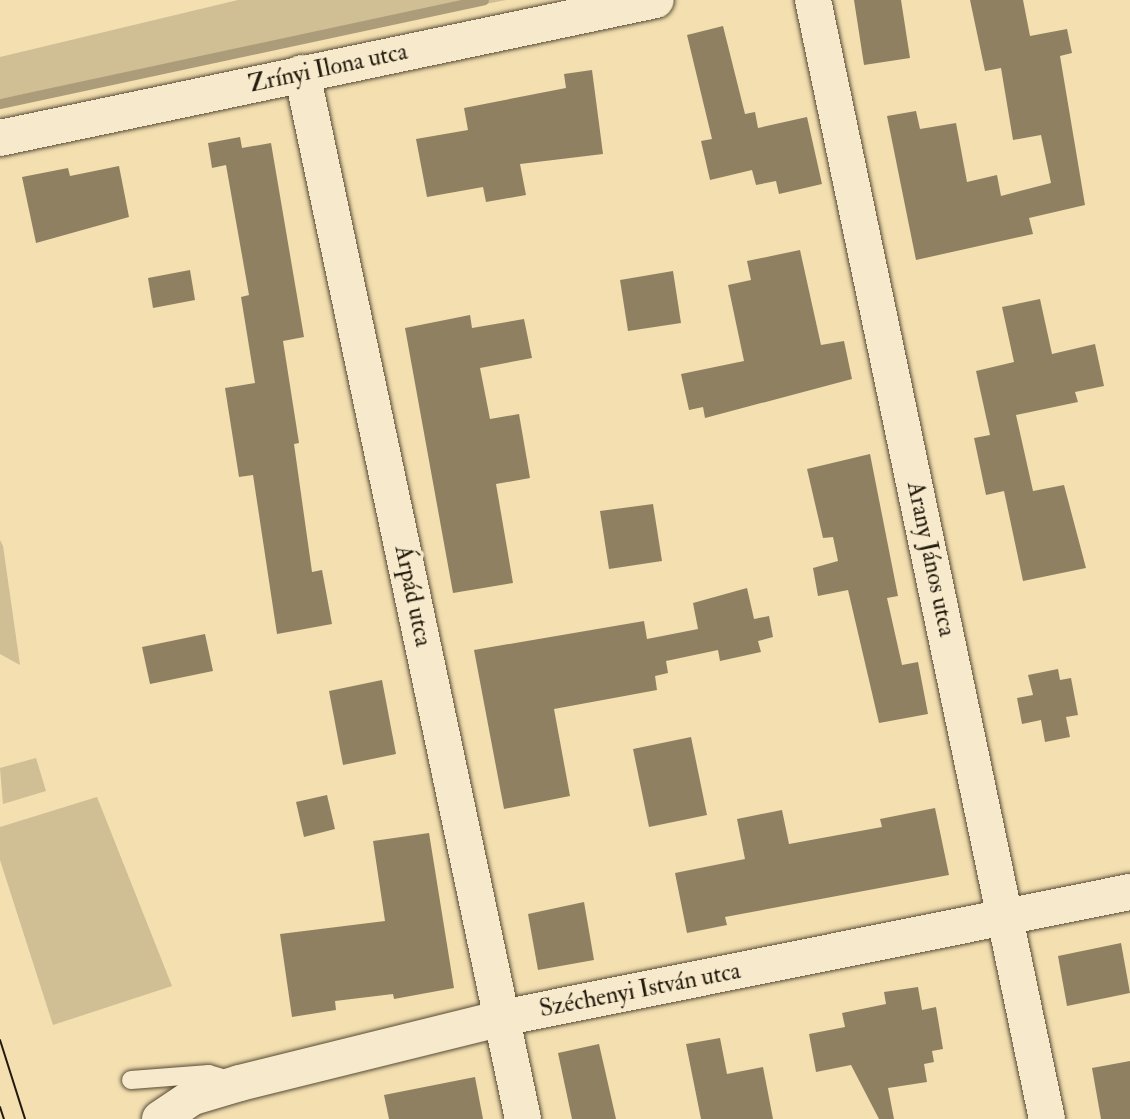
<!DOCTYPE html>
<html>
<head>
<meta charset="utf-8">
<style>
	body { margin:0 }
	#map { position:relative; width:1130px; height:1119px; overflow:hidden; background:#f3dfb0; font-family:"IM FELL Double Pica",serif }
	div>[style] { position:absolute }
	.green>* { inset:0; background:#d0be94 }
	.stream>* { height:10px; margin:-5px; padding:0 5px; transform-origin:5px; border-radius:5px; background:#ac9c79 }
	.building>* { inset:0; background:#8f8062 }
	.roads { filter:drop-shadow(0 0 2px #574b36) drop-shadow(0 0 2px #574b36) }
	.service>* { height:18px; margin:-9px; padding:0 9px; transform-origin:9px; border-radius:9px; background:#f7eacc }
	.minor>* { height:36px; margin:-18px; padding:0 18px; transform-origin:18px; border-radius:18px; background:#f7eacc }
	.tram>* { height:2px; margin:-1px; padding:0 1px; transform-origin:1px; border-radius:1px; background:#231a0e }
	span { translate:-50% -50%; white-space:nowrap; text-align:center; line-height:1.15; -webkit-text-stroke:7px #f7eacc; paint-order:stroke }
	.street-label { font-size:24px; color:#231a0e }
</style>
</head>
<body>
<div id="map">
	<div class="green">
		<i style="clip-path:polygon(238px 0,506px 0,0 99px,0 57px)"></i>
		<i style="clip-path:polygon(0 540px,3px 546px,20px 665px,0 654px)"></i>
		<i style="clip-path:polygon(36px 758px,46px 791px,3px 804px,0 768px)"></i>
		<i style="clip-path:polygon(97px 797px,172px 986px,53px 1025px,0 860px,0 827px)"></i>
	</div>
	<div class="stream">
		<i style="left:0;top:104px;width:495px;rotate:-12.1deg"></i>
	</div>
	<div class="building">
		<i style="clip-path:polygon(854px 0,901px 0,910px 58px,864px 65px)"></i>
		<i style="clip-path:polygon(970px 0,1023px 0,1030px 36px,1067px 29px,1072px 53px,1060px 56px,1085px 205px,1029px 218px,1033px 234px,916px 260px,887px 116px,916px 111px,920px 129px,956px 123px,967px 182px,997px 175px,1001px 196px,1051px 183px,1041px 135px,1013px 140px,1001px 68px,985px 71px)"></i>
		<i style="clip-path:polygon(723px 26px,745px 114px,755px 112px,758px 128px,807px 117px,822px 184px,779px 194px,776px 181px,756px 185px,752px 170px,710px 180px,701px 141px,712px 139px,687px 35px)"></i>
		<i style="clip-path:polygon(592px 70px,603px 154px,520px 164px,526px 195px,486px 202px,483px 187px,427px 197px,416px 139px,468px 130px,464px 108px,566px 88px,564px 74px)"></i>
		<i style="clip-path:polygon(240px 137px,242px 148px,271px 143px,304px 337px,283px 341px,299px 443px,294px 444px,312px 572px,322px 570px,332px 624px,277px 634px,253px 475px,239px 477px,225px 388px,255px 383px,241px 297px,249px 295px,226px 165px,212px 168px,208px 143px)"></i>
		<i style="clip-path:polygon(119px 166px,129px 217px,36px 243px,22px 177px,68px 168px,70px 176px)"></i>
		<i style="clip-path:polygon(800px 250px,821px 345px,844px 341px,852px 379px,705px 418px,703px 407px,689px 410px,681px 374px,744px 361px,728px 285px,751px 280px,747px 261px)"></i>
		<i style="clip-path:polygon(190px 270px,195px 300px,153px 308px,148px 278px)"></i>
		<i style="clip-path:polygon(673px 271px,681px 323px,628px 331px,620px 280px)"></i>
		<i style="clip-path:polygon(1040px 299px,1052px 354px,1095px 344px,1104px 386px,1075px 392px,1078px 402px,1016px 415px,1033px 491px,1064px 485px,1086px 568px,1023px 581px,1004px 491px,986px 495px,974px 438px,990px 435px,976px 371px,1014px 362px,1002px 307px)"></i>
		<i style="clip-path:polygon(470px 315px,472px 328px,524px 319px,532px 358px,480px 368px,490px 419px,519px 414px,530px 478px,496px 484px,513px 583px,453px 593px,405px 328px)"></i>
		<i style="clip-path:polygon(870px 454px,898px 596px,887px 598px,902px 665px,918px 662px,928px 714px,879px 723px,848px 590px,818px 596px,813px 568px,838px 561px,833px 537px,823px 538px,807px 469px)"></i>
		<i style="clip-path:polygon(653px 504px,662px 561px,609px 569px,600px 511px)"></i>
		<i style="clip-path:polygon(747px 588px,754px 619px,769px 616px,773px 637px,758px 641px,761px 652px,720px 661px,718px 650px,666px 661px,668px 673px,655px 676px,657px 690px,554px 709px,570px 796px,504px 809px,474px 650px,644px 621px,647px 639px,698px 629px,693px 603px)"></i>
		<i style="clip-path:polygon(205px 634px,213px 671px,150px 684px,142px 647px)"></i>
		<i style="clip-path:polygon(1058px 669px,1060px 680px,1071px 678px,1078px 715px,1066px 717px,1070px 737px,1045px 742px,1041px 720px,1022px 724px,1017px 698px,1033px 695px,1028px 675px)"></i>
		<i style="clip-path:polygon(382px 680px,396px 754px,343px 765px,329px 691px)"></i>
		<i style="clip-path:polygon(691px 737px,707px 815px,649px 827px,633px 749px)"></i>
		<i style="clip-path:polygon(327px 795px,335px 829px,304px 837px,296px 802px)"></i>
		<i style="clip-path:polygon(935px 808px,949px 875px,725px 917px,727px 925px,687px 933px,675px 873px,745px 859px,737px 819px,782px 810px,789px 844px,882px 827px,880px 819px)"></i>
		<i style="clip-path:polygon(429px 833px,454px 988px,394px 999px,393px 994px,335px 1001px,336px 1010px,292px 1017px,280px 934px,385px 921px,373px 841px)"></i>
		<i style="clip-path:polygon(584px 902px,594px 960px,538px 970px,528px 914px)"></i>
		<i style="clip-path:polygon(1121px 943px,1130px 993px,1067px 1006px,1058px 956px)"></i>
		<i style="clip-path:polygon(918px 987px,922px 1010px,936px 1007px,943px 1049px,932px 1051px,934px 1062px,924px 1064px,927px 1082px,888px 1088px,894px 1119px,879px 1119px,851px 1065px,816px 1072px,809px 1034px,845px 1027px,842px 1013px,886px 1004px,884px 992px)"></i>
		<i style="clip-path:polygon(720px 1038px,727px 1074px,763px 1067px,773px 1119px,701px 1119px,686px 1044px)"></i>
		<i style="clip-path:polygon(599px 1044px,616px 1119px,572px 1119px,558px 1053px)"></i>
		<i style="clip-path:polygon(1130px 1061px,1130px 1119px,1101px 1119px,1092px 1068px)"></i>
		<i style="clip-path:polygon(475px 1077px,483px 1119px,389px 1119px,384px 1095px)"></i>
	</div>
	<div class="roads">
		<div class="service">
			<i style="left:131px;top:1080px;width:78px;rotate:-4.4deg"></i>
			<i style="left:209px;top:1074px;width:21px;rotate:17deg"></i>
		</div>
		<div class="minor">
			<i style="left:813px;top:0;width:1143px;rotate:78.19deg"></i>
			<i style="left:302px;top:73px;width:1069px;rotate:78.07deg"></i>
			<i style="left:0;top:138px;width:670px;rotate:-11.88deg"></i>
			<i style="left:160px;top:1119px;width:40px;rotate:-34deg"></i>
			<i style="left:193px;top:1097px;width:49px;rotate:-16.6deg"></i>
			<i style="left:240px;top:1083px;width:270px;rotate:-13.9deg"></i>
			<i style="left:502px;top:1018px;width:641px;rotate:-11.35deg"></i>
		</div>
	</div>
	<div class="tram">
		<i style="left:0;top:1040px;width:83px;rotate:72.4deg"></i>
		<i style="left:0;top:1107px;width:13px;rotate:72deg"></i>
	</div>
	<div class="street-label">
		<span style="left:328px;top:68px;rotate:-12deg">Zrínyi Ilona utca</span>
		<span style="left:931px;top:559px;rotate:78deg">Arany János utca</span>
		<span style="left:413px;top:596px;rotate:78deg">Árpád utca</span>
		<span style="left:640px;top:990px;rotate:-11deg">Széchenyi István utca</span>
	</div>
</div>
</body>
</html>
